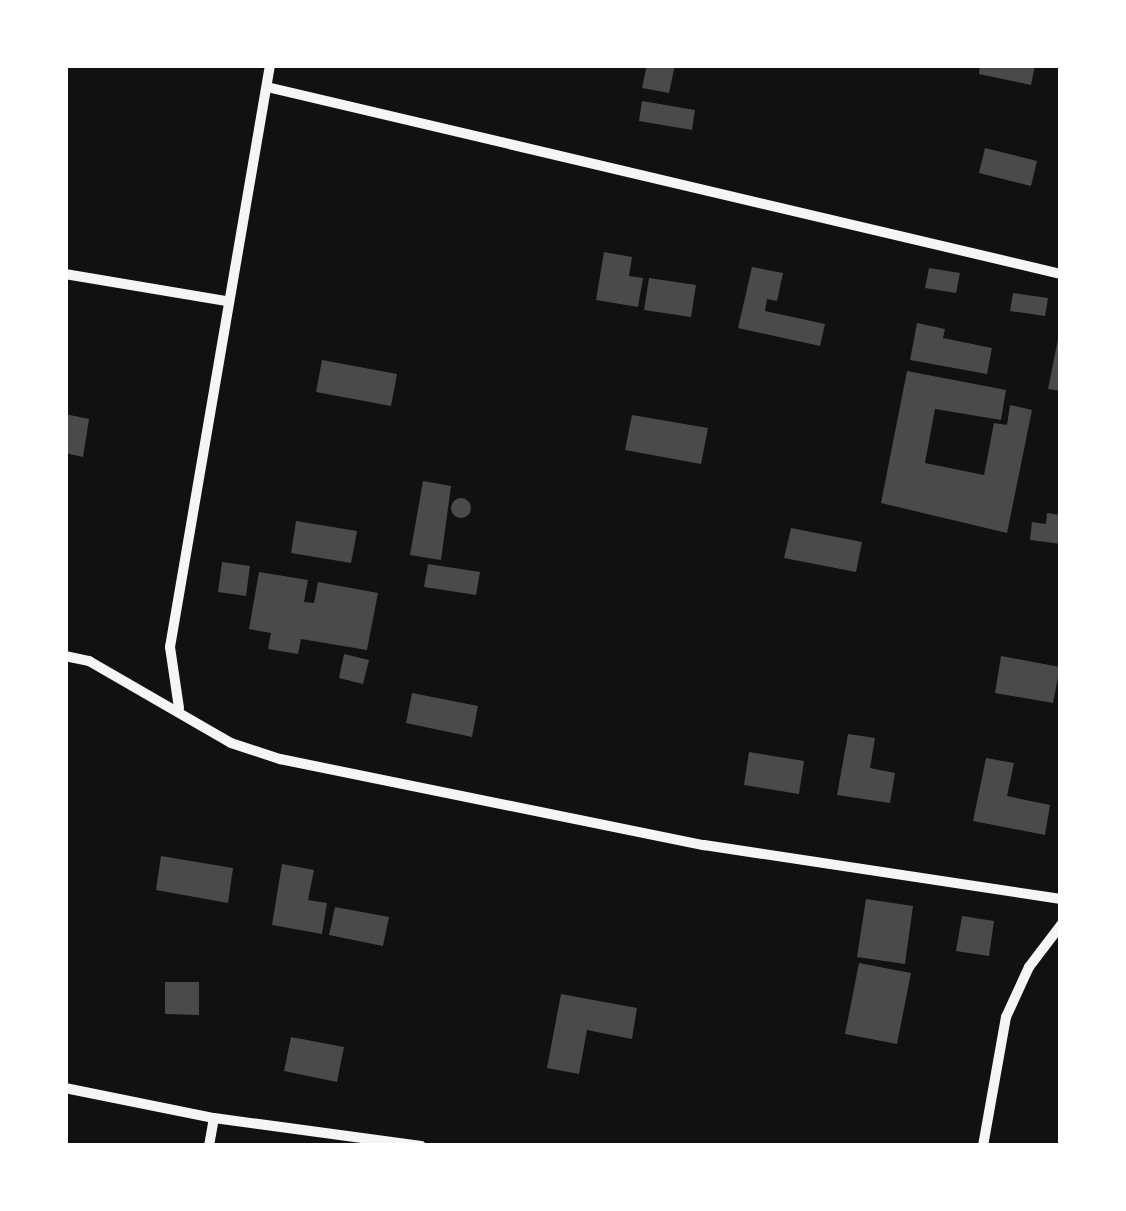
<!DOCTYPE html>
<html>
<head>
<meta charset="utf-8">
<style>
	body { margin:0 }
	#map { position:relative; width:1126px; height:1211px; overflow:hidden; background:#111; font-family:"Noto Sans",sans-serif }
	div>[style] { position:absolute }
	.building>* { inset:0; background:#4a4a4a }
	.round { border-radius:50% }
	.minor>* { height:10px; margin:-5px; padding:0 5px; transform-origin:5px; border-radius:5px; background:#f5f5f5 }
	span { translate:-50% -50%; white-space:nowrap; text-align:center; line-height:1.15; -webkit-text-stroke:10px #fff; paint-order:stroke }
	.frame { position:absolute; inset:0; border:68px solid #fff; pointer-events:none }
</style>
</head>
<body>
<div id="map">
	<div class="building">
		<i style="clip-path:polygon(647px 65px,675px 65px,669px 93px,642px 88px)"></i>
		<i style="clip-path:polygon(980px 65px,1035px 65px,1031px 85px,979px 74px)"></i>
		<i style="clip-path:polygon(642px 101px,695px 110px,692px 130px,639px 121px)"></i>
		<i style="clip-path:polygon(985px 148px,1037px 161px,1031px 186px,979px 173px)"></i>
		<i style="clip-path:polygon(604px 252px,632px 257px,629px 276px,643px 278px,638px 307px,596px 300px)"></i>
		<i style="clip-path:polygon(752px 267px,783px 273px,777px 301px,767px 299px,765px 311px,825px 324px,820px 346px,738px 328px)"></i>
		<i style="clip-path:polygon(929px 268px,960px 273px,956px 293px,925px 288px)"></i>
		<i style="clip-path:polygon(649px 278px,696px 285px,691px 317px,644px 310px)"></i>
		<i style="clip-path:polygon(1013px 293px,1048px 298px,1045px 316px,1010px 311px)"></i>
		<i style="clip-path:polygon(917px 323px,945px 329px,943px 338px,992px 348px,987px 374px,910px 360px)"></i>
		<i style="clip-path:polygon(1059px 334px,1061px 334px,1061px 391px,1048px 389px)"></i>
		<i style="clip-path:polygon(322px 360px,397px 374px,391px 406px,316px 392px)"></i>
		<i style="clip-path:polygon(907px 371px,1006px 390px,1001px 420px,935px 409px,925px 463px,984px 475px,994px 423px,1007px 425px,1010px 405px,1032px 410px,1007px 533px,881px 503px)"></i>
		<i style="clip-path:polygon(65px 414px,89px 419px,83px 457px,65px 453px)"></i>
		<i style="clip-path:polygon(632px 415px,708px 428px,701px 464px,625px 450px)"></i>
		<i style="clip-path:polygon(423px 481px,451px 486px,441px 560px,410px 555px)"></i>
		<i class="round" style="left:451px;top:498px;width:20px;height:20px"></i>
		<i style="clip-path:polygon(1047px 513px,1061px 515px,1061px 544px,1030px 540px,1032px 522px,1046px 524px)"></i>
		<i style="clip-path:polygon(296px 521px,357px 531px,351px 563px,291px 553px)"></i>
		<i style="clip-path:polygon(791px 528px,862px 542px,856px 572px,784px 558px)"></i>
		<i style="clip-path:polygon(222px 562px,250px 566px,246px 596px,218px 592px)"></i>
		<i style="clip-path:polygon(428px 564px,480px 572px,476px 595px,424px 587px)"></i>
		<i style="clip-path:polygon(259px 572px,308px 580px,304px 602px,314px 603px,318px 582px,378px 593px,367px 650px,301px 639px,298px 654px,268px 649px,271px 633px,249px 629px)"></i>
		<i style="clip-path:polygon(344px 654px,369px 660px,363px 684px,339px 678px)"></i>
		<i style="clip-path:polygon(1001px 656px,1060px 667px,1053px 703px,995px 693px)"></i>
		<i style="clip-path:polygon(412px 693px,478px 706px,472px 737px,406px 723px)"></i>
		<i style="clip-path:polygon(848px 734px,875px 738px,870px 768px,895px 773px,890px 803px,837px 795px)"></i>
		<i style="clip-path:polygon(749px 752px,804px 761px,799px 794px,744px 785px)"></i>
		<i style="clip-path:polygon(986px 758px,1014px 763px,1007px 796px,1050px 805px,1045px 835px,973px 821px)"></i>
		<i style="clip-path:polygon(161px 856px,233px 868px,228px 903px,156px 890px)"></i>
		<i style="clip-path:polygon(282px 864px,314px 870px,308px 900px,327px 903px,322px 934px,272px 925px)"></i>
		<i style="clip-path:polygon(866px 899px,913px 906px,905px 964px,857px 957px)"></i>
		<i style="clip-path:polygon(335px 907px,389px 917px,383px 946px,329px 935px)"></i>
		<i style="clip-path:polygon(962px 916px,994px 921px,989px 956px,956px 951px)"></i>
		<i style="clip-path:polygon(859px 963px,911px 973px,897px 1044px,845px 1034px)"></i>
		<i style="clip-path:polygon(165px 982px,199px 982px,199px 1015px,165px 1014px)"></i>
		<i style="clip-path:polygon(561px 994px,637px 1008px,632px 1039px,587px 1030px,579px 1074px,547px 1068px)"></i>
		<i style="clip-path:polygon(291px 1037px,344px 1047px,337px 1082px,284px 1071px)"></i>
	</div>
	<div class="minor">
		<i style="left:267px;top:87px;width:816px;rotate:13.25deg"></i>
		<i style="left:65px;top:274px;width:164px;rotate:9.5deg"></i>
		<i style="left:65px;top:656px;width:25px;rotate:12deg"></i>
		<i style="left:89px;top:661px;width:164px;rotate:30deg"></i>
		<i style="left:231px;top:743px;width:52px;rotate:18.1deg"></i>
		<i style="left:280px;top:759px;width:433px;rotate:11.5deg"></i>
		<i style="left:704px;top:845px;width:361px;rotate:8.6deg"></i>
		<i style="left:179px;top:708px;width:62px;rotate:-98.4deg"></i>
		<i style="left:170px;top:647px;width:591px;rotate:-80.25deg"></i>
		<i style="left:65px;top:1088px;width:152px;rotate:11.4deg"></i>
		<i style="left:214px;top:1118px;width:209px;rotate:7.7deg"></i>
		<i style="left:209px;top:1146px;width:28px;rotate:-80deg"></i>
		<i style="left:983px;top:1146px;width:131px;rotate:-79.9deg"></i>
		<i style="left:1006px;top:1017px;width:55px;rotate:-65.3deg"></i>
		<i style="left:1029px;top:967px;width:53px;rotate:-52.7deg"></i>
	</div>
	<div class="frame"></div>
</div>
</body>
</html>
